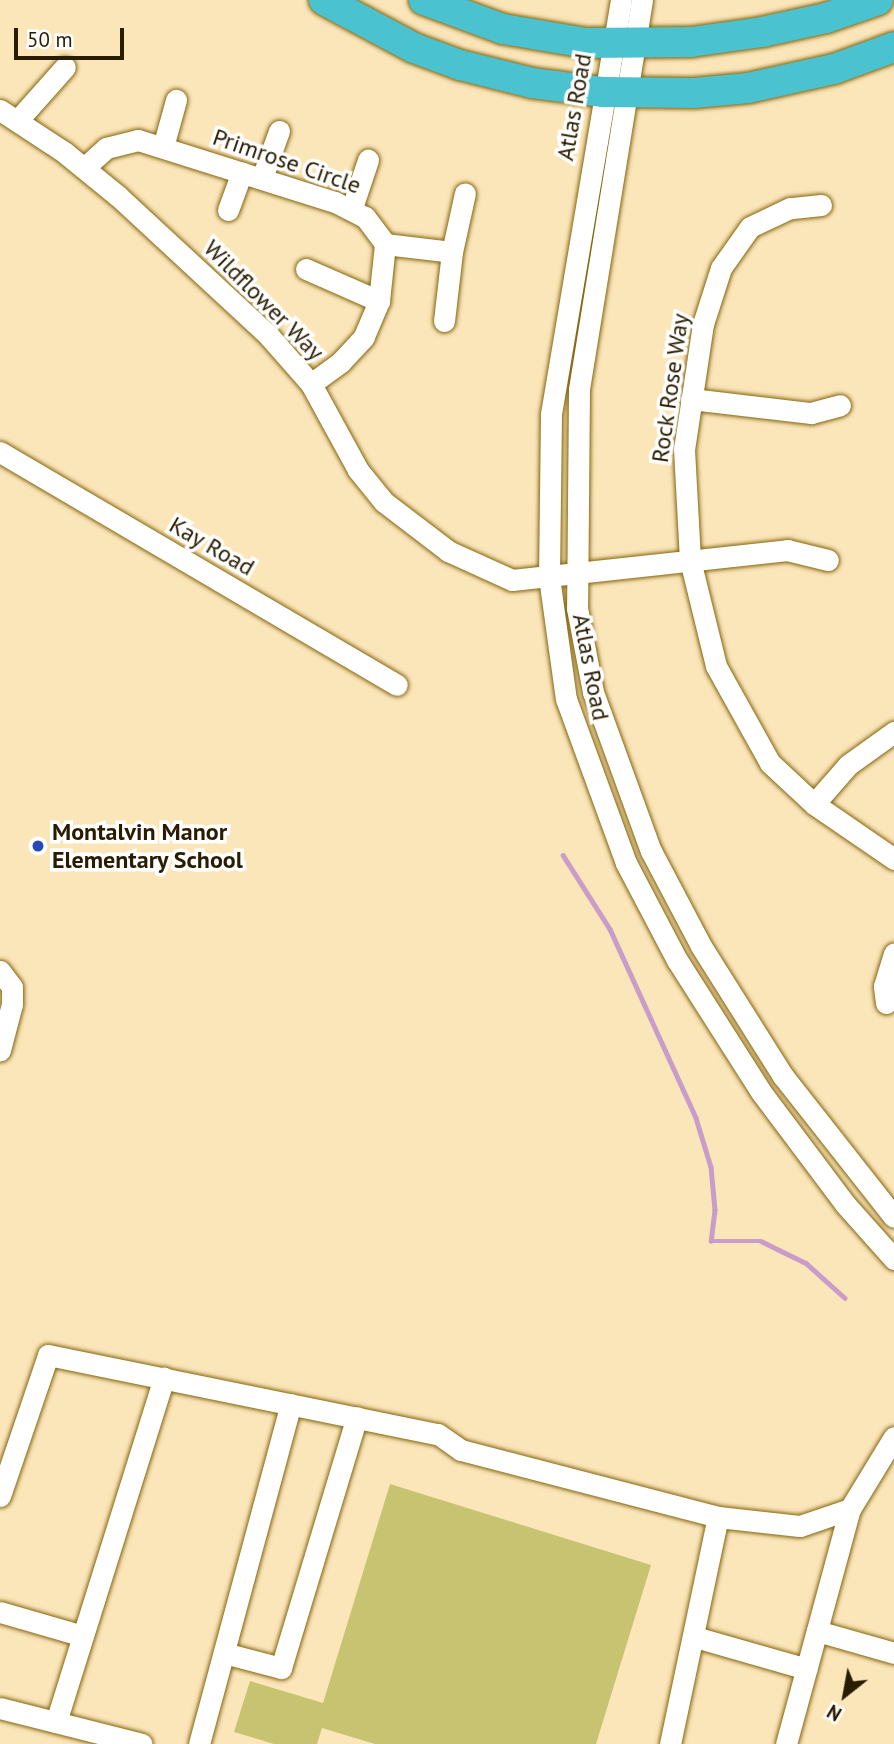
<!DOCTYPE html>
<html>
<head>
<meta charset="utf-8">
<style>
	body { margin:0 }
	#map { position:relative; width:894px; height:1744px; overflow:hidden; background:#fbe6ba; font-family:"PT Sans",sans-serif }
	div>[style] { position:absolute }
	.stream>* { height:4.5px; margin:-2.25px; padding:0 2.25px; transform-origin:2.25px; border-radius:2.25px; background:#c99dca }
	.building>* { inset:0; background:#c8c371 }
	.roads { filter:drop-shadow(0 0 2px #85650c) drop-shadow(0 0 2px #85650c) }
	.minor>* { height:21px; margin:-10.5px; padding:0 10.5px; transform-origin:10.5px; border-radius:10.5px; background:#fff }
	.highway>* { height:30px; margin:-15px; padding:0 15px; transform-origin:15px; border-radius:15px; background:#4bc2d0 }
	.dots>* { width:19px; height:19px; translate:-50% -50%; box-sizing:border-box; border:4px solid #fff; border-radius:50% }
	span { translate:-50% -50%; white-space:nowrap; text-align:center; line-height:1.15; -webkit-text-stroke:7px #fff; paint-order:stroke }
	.street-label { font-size:24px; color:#291c00 }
	.poi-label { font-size:24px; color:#291c00; font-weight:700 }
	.left { translate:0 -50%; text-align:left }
	.north { position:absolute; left:810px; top:1660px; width:70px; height:70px; -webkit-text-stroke:5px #fff; paint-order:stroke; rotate:211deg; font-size:19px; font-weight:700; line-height:28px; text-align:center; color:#291c00 }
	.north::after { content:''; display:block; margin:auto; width:24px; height:32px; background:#291c00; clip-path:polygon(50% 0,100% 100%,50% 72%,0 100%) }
	.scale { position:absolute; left:14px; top:28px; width:110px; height:32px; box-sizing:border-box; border:4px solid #291c00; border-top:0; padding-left:9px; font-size:21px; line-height:24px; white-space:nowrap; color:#291c00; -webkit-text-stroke:5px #fff; paint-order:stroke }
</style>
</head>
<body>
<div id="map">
	<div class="stream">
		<i style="left:563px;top:855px;width:88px;rotate:57.6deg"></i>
		<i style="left:610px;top:929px;width:208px;rotate:65.5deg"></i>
		<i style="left:696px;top:1118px;width:51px;rotate:73deg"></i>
		<i style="left:711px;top:1167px;width:43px;rotate:84.7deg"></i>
		<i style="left:715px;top:1210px;width:31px;rotate:97deg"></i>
		<i style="left:711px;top:1241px;width:50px"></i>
		<i style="left:761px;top:1241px;width:50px;rotate:26.1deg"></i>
		<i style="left:806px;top:1263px;width:52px;rotate:41.9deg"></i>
	</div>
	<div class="building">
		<i style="clip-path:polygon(390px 1484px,651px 1565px,596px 1744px,375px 1744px,322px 1728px,317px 1744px,274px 1744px,234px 1732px,250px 1681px,323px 1703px)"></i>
	</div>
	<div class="roads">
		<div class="minor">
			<i style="left:621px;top:0;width:420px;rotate:99.6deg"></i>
			<i style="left:551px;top:414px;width:163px;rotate:90.7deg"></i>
			<i style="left:549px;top:577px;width:123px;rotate:82.1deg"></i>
			<i style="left:566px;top:699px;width:175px;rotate:69.9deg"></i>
			<i style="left:626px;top:863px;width:110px;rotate:62.3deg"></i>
			<i style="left:677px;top:960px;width:156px;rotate:57.5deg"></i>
			<i style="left:761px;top:1092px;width:140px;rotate:53.1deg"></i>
			<i style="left:845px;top:1204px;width:74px;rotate:48.3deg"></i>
			<i style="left:642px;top:0;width:395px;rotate:99.2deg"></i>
			<i style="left:579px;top:390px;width:218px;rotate:90.5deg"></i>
			<i style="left:577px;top:608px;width:86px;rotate:79.2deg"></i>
			<i style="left:593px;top:692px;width:169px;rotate:70deg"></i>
			<i style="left:651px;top:851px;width:107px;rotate:62.2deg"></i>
			<i style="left:701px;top:946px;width:154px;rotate:57.8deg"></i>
			<i style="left:783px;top:1076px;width:179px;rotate:51.8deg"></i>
			<i style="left:0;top:110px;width:77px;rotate:33.3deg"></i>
			<i style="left:64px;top:152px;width:70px;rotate:39.2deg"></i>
			<i style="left:118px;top:196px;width:206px;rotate:42.8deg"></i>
			<i style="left:269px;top:336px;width:64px;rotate:48.8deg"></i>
			<i style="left:311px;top:384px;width:98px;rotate:61.3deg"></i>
			<i style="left:358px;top:470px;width:41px;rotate:50.9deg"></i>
			<i style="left:384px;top:502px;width:81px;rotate:37.4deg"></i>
			<i style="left:448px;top:551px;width:70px;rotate:24.4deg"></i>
			<i style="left:512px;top:580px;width:277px;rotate:-6.2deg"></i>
			<i style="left:787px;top:550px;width:42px;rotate:13.7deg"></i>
			<i style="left:17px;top:121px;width:72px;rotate:-48.4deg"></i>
			<i style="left:163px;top:147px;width:49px;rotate:-74.5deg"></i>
			<i style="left:84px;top:168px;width:30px;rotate:-42deg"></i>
			<i style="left:106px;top:148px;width:33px;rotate:-14deg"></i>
			<i style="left:138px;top:140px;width:207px;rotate:17.5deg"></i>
			<i style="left:335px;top:202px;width:34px;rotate:27deg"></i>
			<i style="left:365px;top:217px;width:34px;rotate:53deg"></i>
			<i style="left:385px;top:244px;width:57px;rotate:96deg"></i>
			<i style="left:379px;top:301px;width:39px;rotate:113deg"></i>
			<i style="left:364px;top:337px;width:34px;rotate:133deg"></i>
			<i style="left:341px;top:362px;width:37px;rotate:144deg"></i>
			<i style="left:262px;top:178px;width:50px;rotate:-70.1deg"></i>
			<i style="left:821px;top:205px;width:31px;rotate:174deg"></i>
			<i style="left:790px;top:208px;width:44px;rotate:154.6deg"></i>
			<i style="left:750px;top:227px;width:50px;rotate:125.3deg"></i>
			<i style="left:721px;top:268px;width:59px;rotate:107.8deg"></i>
			<i style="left:703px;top:324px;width:126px;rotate:98.6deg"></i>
			<i style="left:684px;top:449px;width:111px;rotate:86.9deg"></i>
			<i style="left:690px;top:560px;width:109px;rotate:76.2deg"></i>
			<i style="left:716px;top:666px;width:111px;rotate:60.9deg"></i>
			<i style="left:770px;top:763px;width:60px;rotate:43deg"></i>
			<i style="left:814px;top:804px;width:97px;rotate:34.5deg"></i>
			<i style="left:352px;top:208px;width:51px;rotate:-71.6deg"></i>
			<i style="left:228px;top:210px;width:40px;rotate:-69.8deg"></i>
			<i style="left:385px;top:244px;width:67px;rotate:6.8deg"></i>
			<i style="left:306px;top:269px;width:80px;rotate:23.7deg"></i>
			<i style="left:444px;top:321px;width:69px;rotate:-83.4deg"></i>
			<i style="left:452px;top:252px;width:60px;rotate:-77.6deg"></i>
			<i style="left:691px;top:399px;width:121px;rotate:6.7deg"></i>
			<i style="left:811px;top:413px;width:30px;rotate:-15deg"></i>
			<i style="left:0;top:452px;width:460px;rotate:30.4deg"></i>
			<i style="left:814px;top:804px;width:52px;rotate:-48.9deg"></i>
			<i style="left:848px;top:765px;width:57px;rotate:-35.7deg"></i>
			<i style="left:0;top:971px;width:20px;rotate:53deg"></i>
			<i style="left:12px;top:987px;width:17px;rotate:90deg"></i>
			<i style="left:12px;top:1004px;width:48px;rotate:104.6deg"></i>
			<i style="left:886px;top:1003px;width:17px;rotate:-97deg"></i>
			<i style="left:884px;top:986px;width:34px;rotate:-73deg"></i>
			<i style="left:0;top:1496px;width:149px;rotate:-71.2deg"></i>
			<i style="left:48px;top:1355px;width:398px;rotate:11.5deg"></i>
			<i style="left:438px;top:1434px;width:28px;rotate:35deg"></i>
			<i style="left:461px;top:1450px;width:266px;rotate:14.6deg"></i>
			<i style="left:0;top:1612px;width:86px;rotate:16.1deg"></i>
			<i style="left:817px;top:1631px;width:80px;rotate:15.9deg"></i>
			<i style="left:695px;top:1637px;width:116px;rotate:15.9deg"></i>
			<i style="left:224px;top:1653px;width:59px;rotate:14.7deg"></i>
			<i style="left:281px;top:1668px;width:262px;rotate:-73.2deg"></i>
			<i style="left:0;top:1708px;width:146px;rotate:14.2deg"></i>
			<i style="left:56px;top:1722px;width:361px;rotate:-72.6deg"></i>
			<i style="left:199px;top:1744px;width:352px;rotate:-74.9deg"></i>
			<i style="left:670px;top:1744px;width:232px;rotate:-78.1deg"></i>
			<i style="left:718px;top:1517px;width:82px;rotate:6.3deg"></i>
			<i style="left:800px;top:1526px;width:53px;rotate:-18.8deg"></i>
			<i style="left:850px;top:1509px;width:84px;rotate:-58.6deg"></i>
			<i style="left:786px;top:1744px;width:244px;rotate:-74.8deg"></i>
		</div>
		<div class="highway">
			<i style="left:324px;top:0;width:102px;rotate:28.1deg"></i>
			<i style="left:414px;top:48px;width:49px;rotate:20.3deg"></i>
			<i style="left:460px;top:65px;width:74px;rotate:14deg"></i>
			<i style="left:532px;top:83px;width:72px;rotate:7.2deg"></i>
			<i style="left:603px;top:92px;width:91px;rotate:0.6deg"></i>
			<i style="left:694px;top:93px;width:54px;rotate:-5.3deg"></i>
			<i style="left:748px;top:88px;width:88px;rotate:-12.5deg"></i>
			<i style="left:834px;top:69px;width:64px;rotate:-20.1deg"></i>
			<i style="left:424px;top:0;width:84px;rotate:20.2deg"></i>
			<i style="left:503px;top:29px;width:84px;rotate:9.6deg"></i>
			<i style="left:586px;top:43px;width:105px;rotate:-0.5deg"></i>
			<i style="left:691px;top:42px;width:72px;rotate:-8deg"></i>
			<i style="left:762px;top:32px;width:66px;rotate:-12.3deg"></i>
			<i style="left:826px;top:18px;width:55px;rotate:-19.1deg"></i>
		</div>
	</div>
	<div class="dots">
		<i style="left:38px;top:846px;background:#264ab9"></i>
	</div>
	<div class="street-label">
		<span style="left:574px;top:107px;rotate:-80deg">Atlas Road</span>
		<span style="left:287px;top:161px;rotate:19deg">Primrose Circle</span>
		<span style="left:264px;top:300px;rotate:45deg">Wildflower Way</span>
		<span style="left:670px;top:388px;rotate:-82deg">Rock Rose Way</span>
		<span style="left:212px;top:546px;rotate:30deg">Kay Road</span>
		<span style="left:591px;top:667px;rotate:79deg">Atlas Road</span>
	</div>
	<div class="poi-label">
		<span class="left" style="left:52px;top:846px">Montalvin Manor<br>Elementary School</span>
	</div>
	<div class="north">N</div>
	<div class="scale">50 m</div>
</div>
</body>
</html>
